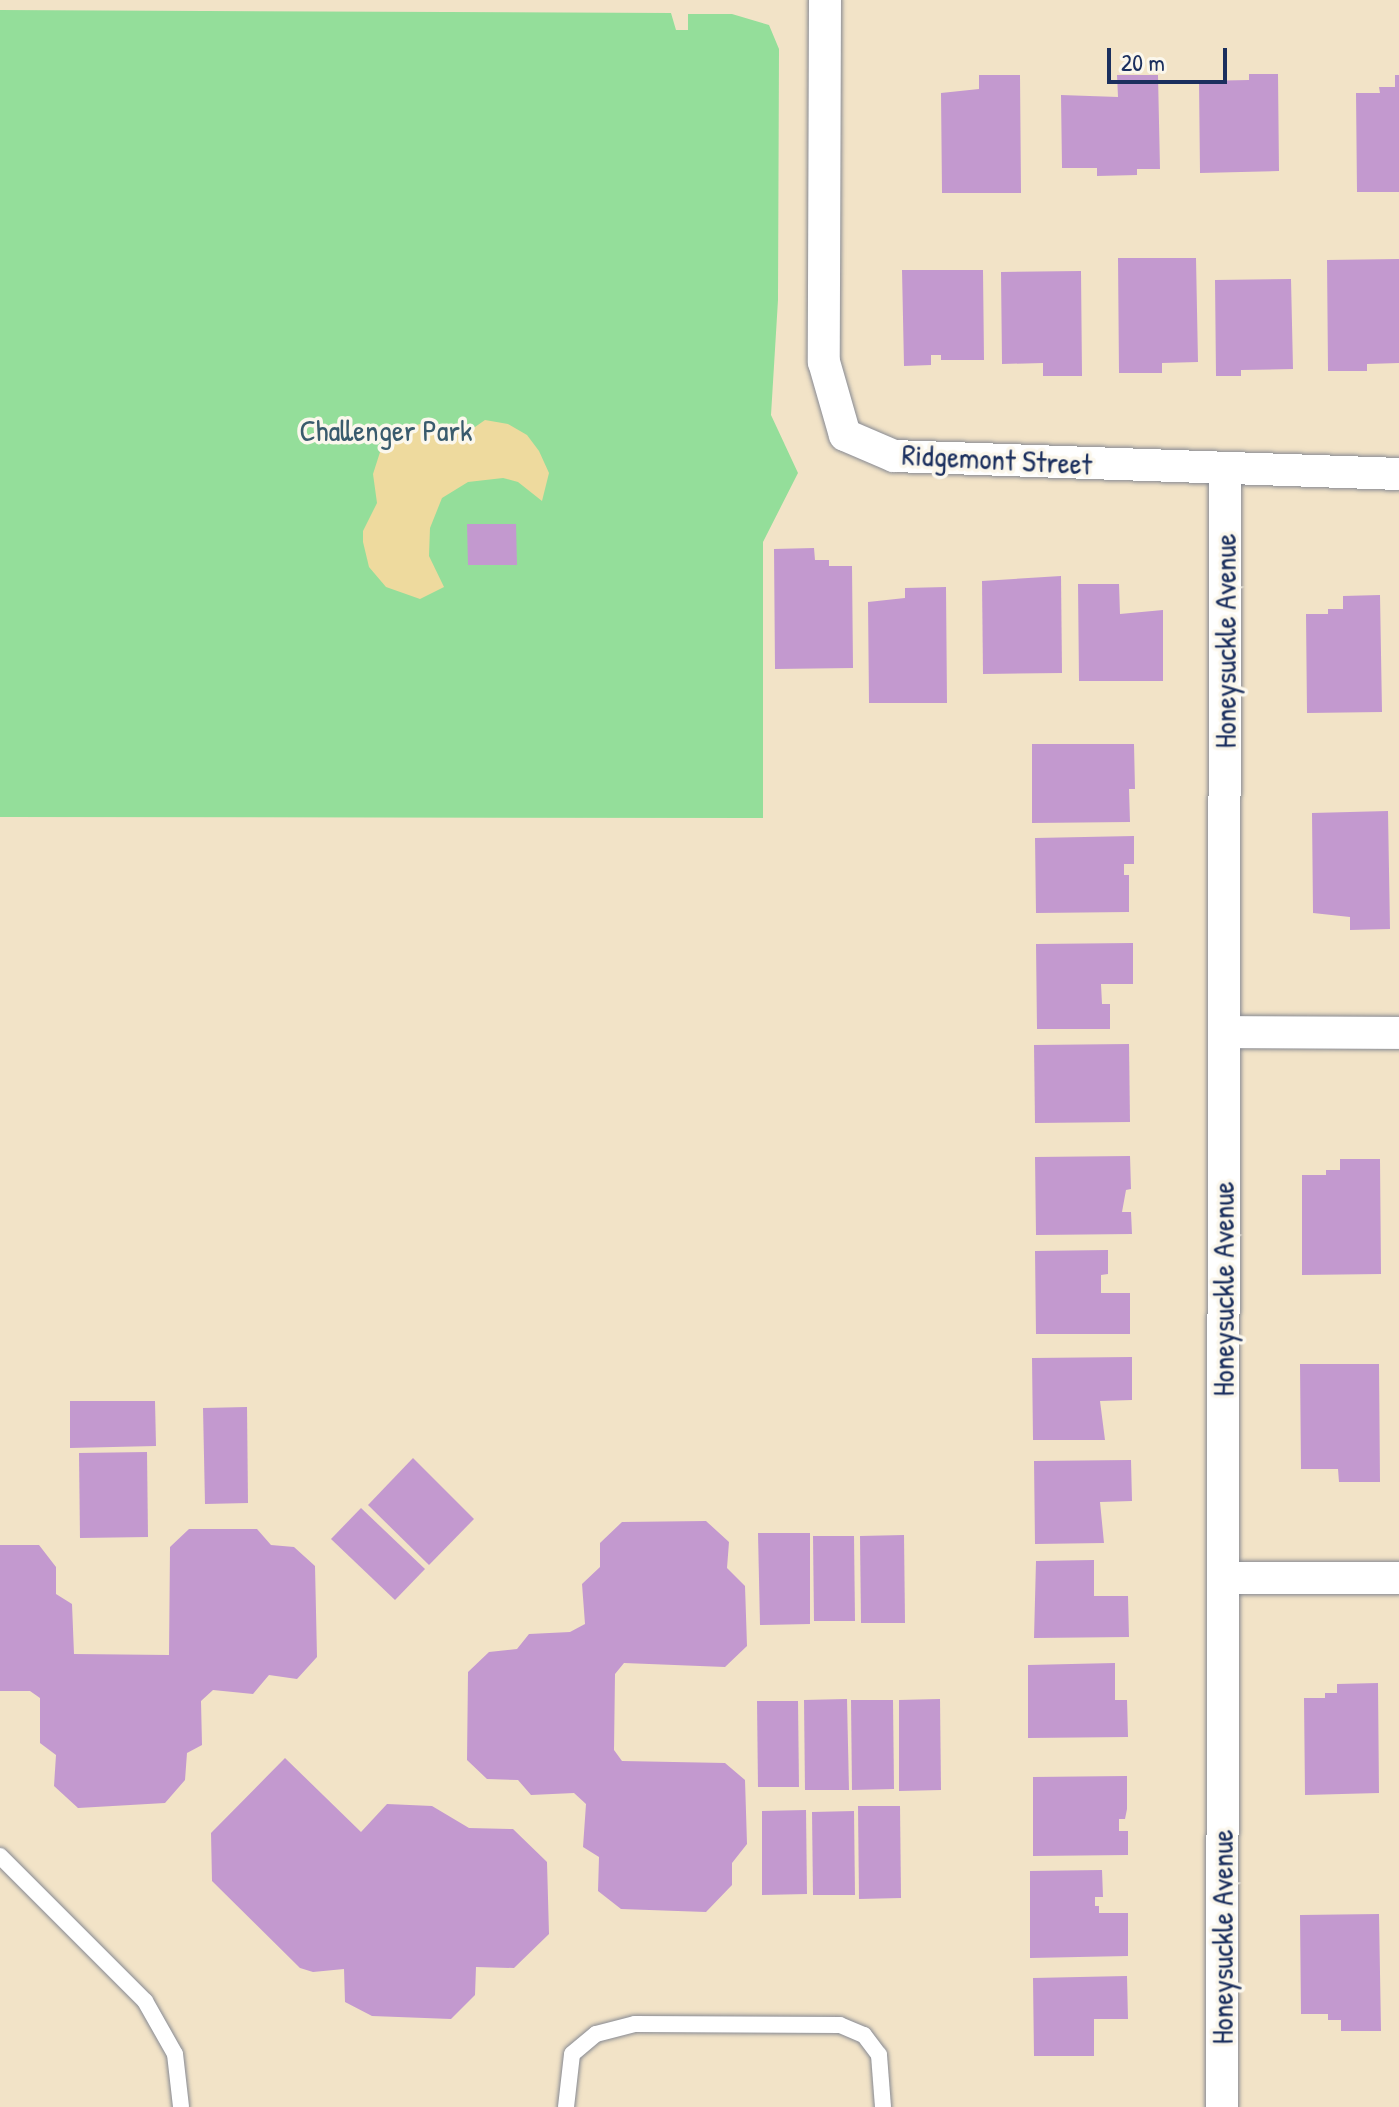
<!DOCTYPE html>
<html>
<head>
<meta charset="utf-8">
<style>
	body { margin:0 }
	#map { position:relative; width:1399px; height:2107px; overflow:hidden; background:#f2e3c7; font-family:"Patrick Hand",sans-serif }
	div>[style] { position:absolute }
	.green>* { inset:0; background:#94de9a }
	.sand>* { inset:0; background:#eeda9e }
	.building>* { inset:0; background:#c399cf }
	.roads { filter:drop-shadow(0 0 2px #868992) drop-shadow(0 0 2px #868992) }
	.lane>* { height:16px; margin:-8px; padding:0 8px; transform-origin:8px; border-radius:8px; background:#fff }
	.street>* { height:32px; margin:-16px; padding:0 16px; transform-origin:16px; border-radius:16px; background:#fff }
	span { translate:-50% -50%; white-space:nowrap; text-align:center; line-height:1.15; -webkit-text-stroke:7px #fbf7ec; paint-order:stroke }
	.park-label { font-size:30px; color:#395b6d }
	.street-label { font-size:30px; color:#1b2f5e }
	.scale { position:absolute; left:1107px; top:48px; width:120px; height:36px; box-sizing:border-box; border:4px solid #1b2f5e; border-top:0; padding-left:10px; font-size:24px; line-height:28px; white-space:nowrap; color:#1b2f5e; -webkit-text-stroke:6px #fbf7ec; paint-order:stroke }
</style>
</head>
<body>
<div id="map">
	<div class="green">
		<i style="clip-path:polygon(0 10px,671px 13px,676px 30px,688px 30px,688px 14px,732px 14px,769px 25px,779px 49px,778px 300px,771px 415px,798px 473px,763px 542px,763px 818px,0 817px)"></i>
	</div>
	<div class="sand">
		<i style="clip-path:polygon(485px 420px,508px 424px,527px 435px,539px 451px,549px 473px,542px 501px,518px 482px,503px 478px,468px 482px,442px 498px,430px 528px,429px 556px,444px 587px,420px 599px,386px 587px,369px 567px,363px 542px,363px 531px,377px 503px,373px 474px,381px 449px,404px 429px,420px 424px,463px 429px,475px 427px)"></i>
	</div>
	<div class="building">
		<i style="clip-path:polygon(1249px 74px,1278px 74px,1279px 171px,1200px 173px,1199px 81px,1249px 80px)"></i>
		<i style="clip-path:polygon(979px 75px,1020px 75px,1021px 193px,942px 193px,941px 93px,979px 89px)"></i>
		<i style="clip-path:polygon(1117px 75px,1158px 75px,1160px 169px,1137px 169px,1137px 175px,1097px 176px,1097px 168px,1062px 168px,1061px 95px,1118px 97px)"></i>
		<i style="clip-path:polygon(1395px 75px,1399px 75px,1399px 192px,1357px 192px,1356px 93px,1380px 93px,1379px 87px,1395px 87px)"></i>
		<i style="clip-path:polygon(1118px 258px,1196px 258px,1198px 362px,1162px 363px,1162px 373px,1119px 373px)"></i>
		<i style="clip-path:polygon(1399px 259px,1399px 363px,1367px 364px,1367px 371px,1328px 371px,1327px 260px)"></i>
		<i style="clip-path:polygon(902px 270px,983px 270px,984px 360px,941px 360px,941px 355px,931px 355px,931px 365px,904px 366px)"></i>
		<i style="clip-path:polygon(1081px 271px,1082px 376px,1043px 376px,1043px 363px,1002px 364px,1001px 272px)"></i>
		<i style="clip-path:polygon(1291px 279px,1293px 369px,1241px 370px,1241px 376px,1216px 376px,1215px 280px)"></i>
		<i style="clip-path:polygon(467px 524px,516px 524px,517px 565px,468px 565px)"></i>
		<i style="clip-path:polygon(814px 548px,815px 560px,829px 560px,829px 566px,852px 566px,853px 668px,775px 669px,774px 549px)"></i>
		<i style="clip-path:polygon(1061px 576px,1062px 673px,983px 674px,982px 581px)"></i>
		<i style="clip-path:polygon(1078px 584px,1119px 584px,1120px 614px,1163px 610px,1163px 681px,1079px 681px)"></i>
		<i style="clip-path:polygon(946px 587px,947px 703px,869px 703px,868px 602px,905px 598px,905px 588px)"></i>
		<i style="clip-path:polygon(1380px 595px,1382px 712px,1307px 713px,1306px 614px,1328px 614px,1328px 609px,1343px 609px,1343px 596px)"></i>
		<i style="clip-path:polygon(1032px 744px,1134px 744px,1135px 789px,1129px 789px,1130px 822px,1032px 823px)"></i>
		<i style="clip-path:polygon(1388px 811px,1390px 929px,1350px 930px,1350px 917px,1313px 913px,1312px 813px)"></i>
		<i style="clip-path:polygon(1134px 836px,1134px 864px,1124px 864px,1124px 875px,1129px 875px,1129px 912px,1036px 913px,1035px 838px)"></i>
		<i style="clip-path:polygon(1133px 943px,1133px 984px,1101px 984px,1102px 1004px,1110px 1004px,1110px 1029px,1037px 1029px,1036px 944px)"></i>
		<i style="clip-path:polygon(1129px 1044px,1130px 1122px,1035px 1123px,1034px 1045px)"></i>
		<i style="clip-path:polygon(1130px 1156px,1131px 1189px,1126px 1190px,1122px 1212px,1131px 1212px,1132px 1234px,1036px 1235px,1035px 1157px)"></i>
		<i style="clip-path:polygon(1340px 1159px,1380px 1159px,1381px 1274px,1302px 1275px,1302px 1175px,1326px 1175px,1326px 1170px,1340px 1170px)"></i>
		<i style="clip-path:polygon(1108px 1250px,1108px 1274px,1101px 1275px,1101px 1293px,1130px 1293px,1130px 1334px,1036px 1334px,1035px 1251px)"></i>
		<i style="clip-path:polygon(1132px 1357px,1132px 1400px,1100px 1401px,1105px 1440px,1033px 1440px,1032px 1358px)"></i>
		<i style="clip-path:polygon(1300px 1364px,1379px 1364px,1380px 1482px,1339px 1482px,1338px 1469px,1301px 1469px)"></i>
		<i style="clip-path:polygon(70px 1401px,155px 1401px,156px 1446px,70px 1448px)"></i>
		<i style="clip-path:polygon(247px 1407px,248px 1503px,205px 1504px,203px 1408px)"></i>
		<i style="clip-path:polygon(147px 1452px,148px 1537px,80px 1538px,79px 1453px)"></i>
		<i style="clip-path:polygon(413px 1458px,474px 1519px,429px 1565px,368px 1505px)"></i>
		<i style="clip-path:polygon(1131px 1460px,1132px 1501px,1100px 1502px,1104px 1543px,1035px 1544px,1034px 1461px)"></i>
		<i style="clip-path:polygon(361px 1508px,425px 1569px,395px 1600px,331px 1539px)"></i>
		<i style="clip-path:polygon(706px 1521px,729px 1542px,727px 1568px,745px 1586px,747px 1646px,725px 1667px,624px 1663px,615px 1674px,614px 1750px,622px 1761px,725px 1763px,745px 1780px,747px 1844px,732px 1863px,732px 1885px,706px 1912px,621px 1909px,598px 1891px,599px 1857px,583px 1847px,586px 1804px,574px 1793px,531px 1795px,518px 1780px,487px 1779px,467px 1760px,468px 1672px,489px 1652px,517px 1649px,529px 1634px,570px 1632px,585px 1624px,582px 1584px,600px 1567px,600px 1543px,622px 1522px)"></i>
		<i style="clip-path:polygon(189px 1529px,257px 1529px,271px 1545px,294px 1547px,315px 1566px,317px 1657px,297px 1679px,269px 1675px,253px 1694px,213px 1690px,201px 1701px,202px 1745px,187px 1753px,185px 1780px,165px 1803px,78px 1808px,54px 1786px,56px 1755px,40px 1743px,40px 1698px,30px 1691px,0 1691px,0 1545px,39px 1545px,56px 1567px,56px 1594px,72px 1604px,74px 1654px,169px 1655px,170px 1547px)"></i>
		<i style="clip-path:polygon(758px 1533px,810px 1533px,810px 1624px,760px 1625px)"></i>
		<i style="clip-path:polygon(904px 1535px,905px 1623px,861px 1623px,860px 1536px)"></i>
		<i style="clip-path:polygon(813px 1536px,854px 1536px,855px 1621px,814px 1621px)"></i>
		<i style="clip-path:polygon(1094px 1560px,1094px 1596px,1128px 1596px,1129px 1637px,1034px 1638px,1036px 1561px)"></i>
		<i style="clip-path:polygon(1115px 1663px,1115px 1700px,1127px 1700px,1128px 1737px,1028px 1738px,1028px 1665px)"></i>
		<i style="clip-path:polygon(1378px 1683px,1379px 1793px,1305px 1795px,1304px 1698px,1325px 1698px,1325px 1693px,1337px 1693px,1337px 1684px)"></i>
		<i style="clip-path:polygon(847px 1699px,849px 1790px,805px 1790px,804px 1700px)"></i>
		<i style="clip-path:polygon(940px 1699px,941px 1790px,899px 1791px,899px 1700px)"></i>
		<i style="clip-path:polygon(851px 1700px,893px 1700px,894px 1789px,852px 1790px)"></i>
		<i style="clip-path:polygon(757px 1701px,798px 1701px,799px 1787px,758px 1787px)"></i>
		<i style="clip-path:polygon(285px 1758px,361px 1832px,387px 1804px,432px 1806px,469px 1828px,513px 1829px,547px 1862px,549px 1934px,514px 1968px,476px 1967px,475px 1995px,451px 2019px,372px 2016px,345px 2002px,344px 1969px,313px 1972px,300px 1968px,212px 1881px,211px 1833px)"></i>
		<i style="clip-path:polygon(1127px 1776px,1127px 1809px,1125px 1819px,1119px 1819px,1119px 1831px,1128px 1831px,1128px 1855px,1033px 1856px,1033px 1777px)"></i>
		<i style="clip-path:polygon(858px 1806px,900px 1806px,901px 1898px,859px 1899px)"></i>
		<i style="clip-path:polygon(806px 1810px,807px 1894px,762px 1895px,762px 1811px)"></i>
		<i style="clip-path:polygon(854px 1811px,855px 1895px,813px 1895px,812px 1812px)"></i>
		<i style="clip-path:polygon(1102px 1870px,1103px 1897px,1095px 1897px,1095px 1906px,1099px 1906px,1099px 1913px,1128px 1913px,1128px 1956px,1030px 1958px,1030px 1871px)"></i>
		<i style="clip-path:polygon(1379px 1914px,1381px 2031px,1341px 2031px,1341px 2020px,1328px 2020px,1328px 2014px,1301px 2014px,1300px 1915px)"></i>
		<i style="clip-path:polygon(1127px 1976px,1128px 2019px,1094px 2019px,1094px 2056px,1034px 2056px,1033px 1978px)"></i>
	</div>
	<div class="roads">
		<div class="lane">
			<i style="left:0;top:1856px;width:205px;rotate:45deg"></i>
			<i style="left:145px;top:2001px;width:61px;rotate:60.5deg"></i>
			<i style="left:175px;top:2054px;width:53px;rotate:83.5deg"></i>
			<i style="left:566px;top:2107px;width:53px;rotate:-83.5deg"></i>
			<i style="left:572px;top:2054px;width:31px;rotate:-40deg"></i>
			<i style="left:596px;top:2034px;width:40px;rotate:-14.4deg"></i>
			<i style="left:635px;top:2024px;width:205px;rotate:0.3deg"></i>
			<i style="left:840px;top:2025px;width:26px;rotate:23deg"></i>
			<i style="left:864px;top:2035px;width:25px;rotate:53deg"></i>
			<i style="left:879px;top:2055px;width:52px;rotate:85.6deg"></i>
		</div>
		<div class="street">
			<i style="left:825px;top:0;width:362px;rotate:90.2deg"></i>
			<i style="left:824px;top:362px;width:76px;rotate:74deg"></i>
			<i style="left:845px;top:435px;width:53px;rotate:23.2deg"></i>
			<i style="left:894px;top:456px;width:505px;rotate:2.04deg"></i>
			<i style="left:1224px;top:1032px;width:175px;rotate:0.3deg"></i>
			<i style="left:1223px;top:1578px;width:176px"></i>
			<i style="left:1222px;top:2107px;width:1637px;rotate:-89.89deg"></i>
		</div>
	</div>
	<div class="park-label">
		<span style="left:386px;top:430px">Challenger Park</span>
	</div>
	<div class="street-label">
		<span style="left:997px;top:459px;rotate:3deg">Ridgemont Street</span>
		<span style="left:1225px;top:641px;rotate:-90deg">Honeysuckle Avenue</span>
		<span style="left:1223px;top:1289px;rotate:-90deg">Honeysuckle Avenue</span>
		<span style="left:1222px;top:1937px;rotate:-90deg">Honeysuckle Avenue</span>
	</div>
	<div class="scale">20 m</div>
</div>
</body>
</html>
